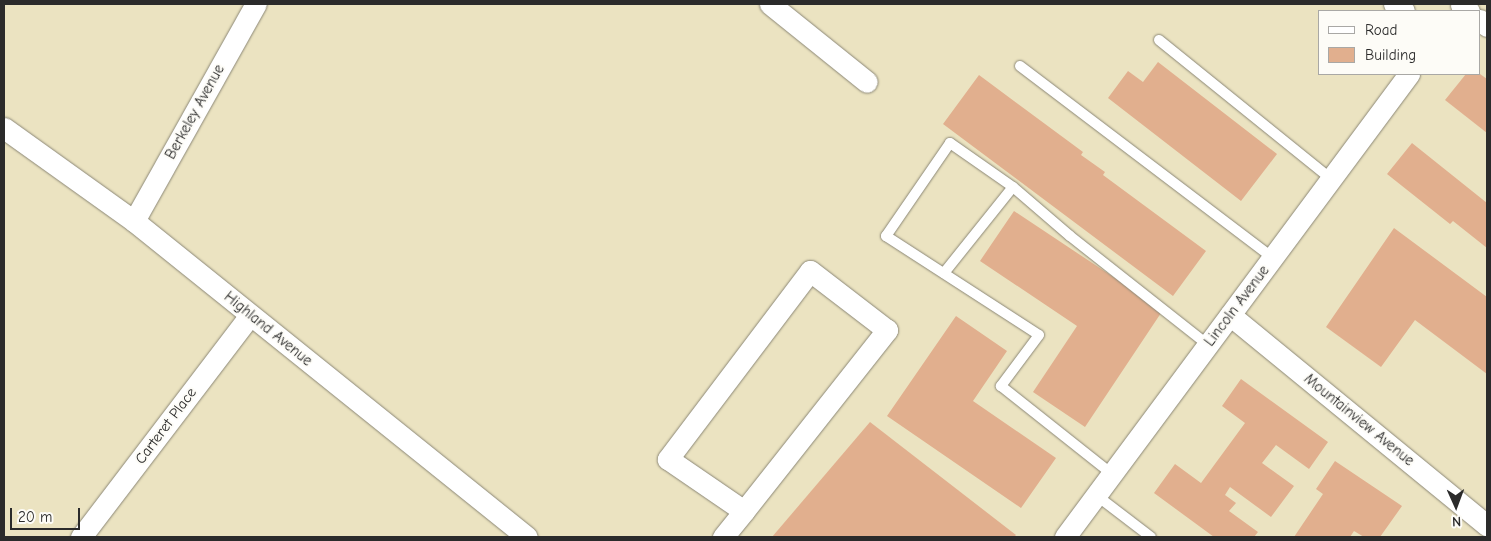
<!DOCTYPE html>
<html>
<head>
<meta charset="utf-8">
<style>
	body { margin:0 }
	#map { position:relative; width:1491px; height:541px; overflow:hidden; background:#ebe3c1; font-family:"Comic Neue",sans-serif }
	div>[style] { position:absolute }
	.building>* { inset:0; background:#e1af8e }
	.roads { filter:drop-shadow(0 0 1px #8b8776) drop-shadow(0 0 1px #8b8776) }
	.lane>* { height:10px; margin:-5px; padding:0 5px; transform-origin:5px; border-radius:5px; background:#fff }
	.street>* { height:21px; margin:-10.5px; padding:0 10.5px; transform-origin:10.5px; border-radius:10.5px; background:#fff }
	span { translate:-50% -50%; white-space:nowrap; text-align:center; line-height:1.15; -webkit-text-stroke:4px #fdfcf7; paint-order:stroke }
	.street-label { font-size:15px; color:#2b2b2b }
	.frame { position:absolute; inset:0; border:5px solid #2b2b2b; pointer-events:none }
	.legend { position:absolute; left:1318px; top:10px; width:162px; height:65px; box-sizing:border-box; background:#fdfcf7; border:1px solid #a9a8a5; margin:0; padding:6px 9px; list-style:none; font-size:15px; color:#2b2b2b }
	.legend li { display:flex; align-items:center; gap:10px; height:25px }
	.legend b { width:25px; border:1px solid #a9a8a5 }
	.north { position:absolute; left:1431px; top:481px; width:50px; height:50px; -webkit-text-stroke:4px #fdfcf7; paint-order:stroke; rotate:178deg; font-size:14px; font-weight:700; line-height:20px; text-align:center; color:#2b2b2b }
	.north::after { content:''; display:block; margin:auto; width:18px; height:22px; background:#2b2b2b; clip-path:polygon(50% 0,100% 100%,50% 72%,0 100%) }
	.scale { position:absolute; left:10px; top:508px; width:70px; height:22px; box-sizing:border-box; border:2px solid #2b2b2b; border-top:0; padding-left:6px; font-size:15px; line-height:18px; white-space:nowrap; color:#2b2b2b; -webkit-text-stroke:4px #fdfcf7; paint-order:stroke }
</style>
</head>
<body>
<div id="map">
	<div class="building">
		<i style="clip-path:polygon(1158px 62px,1277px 154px,1241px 201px,1108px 98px,1128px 71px,1143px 82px)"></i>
		<i style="clip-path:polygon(1466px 74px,1480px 74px,1487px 79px,1487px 133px,1445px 100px)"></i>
		<i style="clip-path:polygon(979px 75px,1083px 152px,1081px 155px,1105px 172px,1103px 175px,1206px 251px,1173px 296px,943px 124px)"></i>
		<i style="clip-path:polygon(1412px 143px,1487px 203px,1487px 248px,1453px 221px,1450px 224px,1387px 174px)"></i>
		<i style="clip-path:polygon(1014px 211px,1163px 310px,1085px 427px,1033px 392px,1077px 326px,980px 261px)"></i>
		<i style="clip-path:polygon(1394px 228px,1487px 297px,1487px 374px,1415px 320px,1381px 367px,1326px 327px)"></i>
		<i style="clip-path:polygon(956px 316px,1007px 351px,973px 401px,1056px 458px,1021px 508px,887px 416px)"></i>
		<i style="clip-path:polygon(1241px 379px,1328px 442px,1309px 469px,1276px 445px,1262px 463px,1294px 486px,1271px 517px,1230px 487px,1225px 495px,1236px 503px,1229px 511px,1258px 532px,1254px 537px,1214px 537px,1154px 493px,1175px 464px,1201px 483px,1245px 423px,1222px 406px)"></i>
		<i style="clip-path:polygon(870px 422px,1016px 535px,1014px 537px,772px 537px)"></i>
		<i style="clip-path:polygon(1335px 461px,1402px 506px,1380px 537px,1364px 537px,1354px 531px,1350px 537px,1294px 537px,1323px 494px,1316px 489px)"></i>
	</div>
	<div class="roads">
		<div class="lane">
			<i style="left:1159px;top:40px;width:221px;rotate:38.9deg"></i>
			<i style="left:1020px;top:66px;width:318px;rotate:37.2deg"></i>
			<i style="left:1013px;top:187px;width:75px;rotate:40.7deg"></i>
			<i style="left:1070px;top:236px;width:176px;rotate:38.3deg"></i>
			<i style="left:944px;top:273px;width:110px;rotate:-51.3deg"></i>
			<i style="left:1013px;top:187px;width:77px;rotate:-145.1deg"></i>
			<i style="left:950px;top:143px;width:113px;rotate:124.5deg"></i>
			<i style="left:886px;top:236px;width:182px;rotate:32.9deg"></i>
			<i style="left:1039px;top:335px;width:64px;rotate:126.7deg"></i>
			<i style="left:1001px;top:386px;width:142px;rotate:38.4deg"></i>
			<i style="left:1096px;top:495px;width:69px;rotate:37.4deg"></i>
		</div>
		<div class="street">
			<i style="left:770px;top:4px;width:124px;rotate:38.8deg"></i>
			<i style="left:1394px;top:4px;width:12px;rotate:35deg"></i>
			<i style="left:1461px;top:5px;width:10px;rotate:37deg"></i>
			<i style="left:1480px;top:20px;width:9px;rotate:41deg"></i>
			<i style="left:4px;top:128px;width:160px;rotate:35.6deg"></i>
			<i style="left:134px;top:221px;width:504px;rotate:38.8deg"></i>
			<i style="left:134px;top:221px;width:249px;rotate:-60.7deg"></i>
			<i style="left:1230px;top:315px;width:332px;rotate:39.3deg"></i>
			<i style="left:81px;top:537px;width:279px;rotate:-52.7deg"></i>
			<i style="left:723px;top:537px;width:33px;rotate:-51deg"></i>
			<i style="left:744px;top:511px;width:231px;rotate:-51.7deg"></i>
			<i style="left:887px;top:330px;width:97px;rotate:-142.5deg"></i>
			<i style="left:810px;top:271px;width:236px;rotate:127.1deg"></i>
			<i style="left:668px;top:459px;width:92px;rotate:34.4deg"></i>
			<i style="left:1065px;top:537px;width:577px;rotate:-53.39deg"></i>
		</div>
	</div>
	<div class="street-label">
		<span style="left:195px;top:112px;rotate:-61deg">Berkeley Avenue</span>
		<span style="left:1237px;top:306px;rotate:-53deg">Lincoln Avenue</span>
		<span style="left:268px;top:329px;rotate:39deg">Highland Avenue</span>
		<span style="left:1359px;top:420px;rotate:39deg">Mountainview Avenue</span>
		<span style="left:166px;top:426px;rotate:-53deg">Carteret Place</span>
	</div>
	<div class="frame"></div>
	<ul class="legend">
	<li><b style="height:6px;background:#fff"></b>Road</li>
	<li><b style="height:14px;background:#e1af8e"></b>Building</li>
	</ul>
	<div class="north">N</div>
	<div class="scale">20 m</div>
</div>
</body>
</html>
